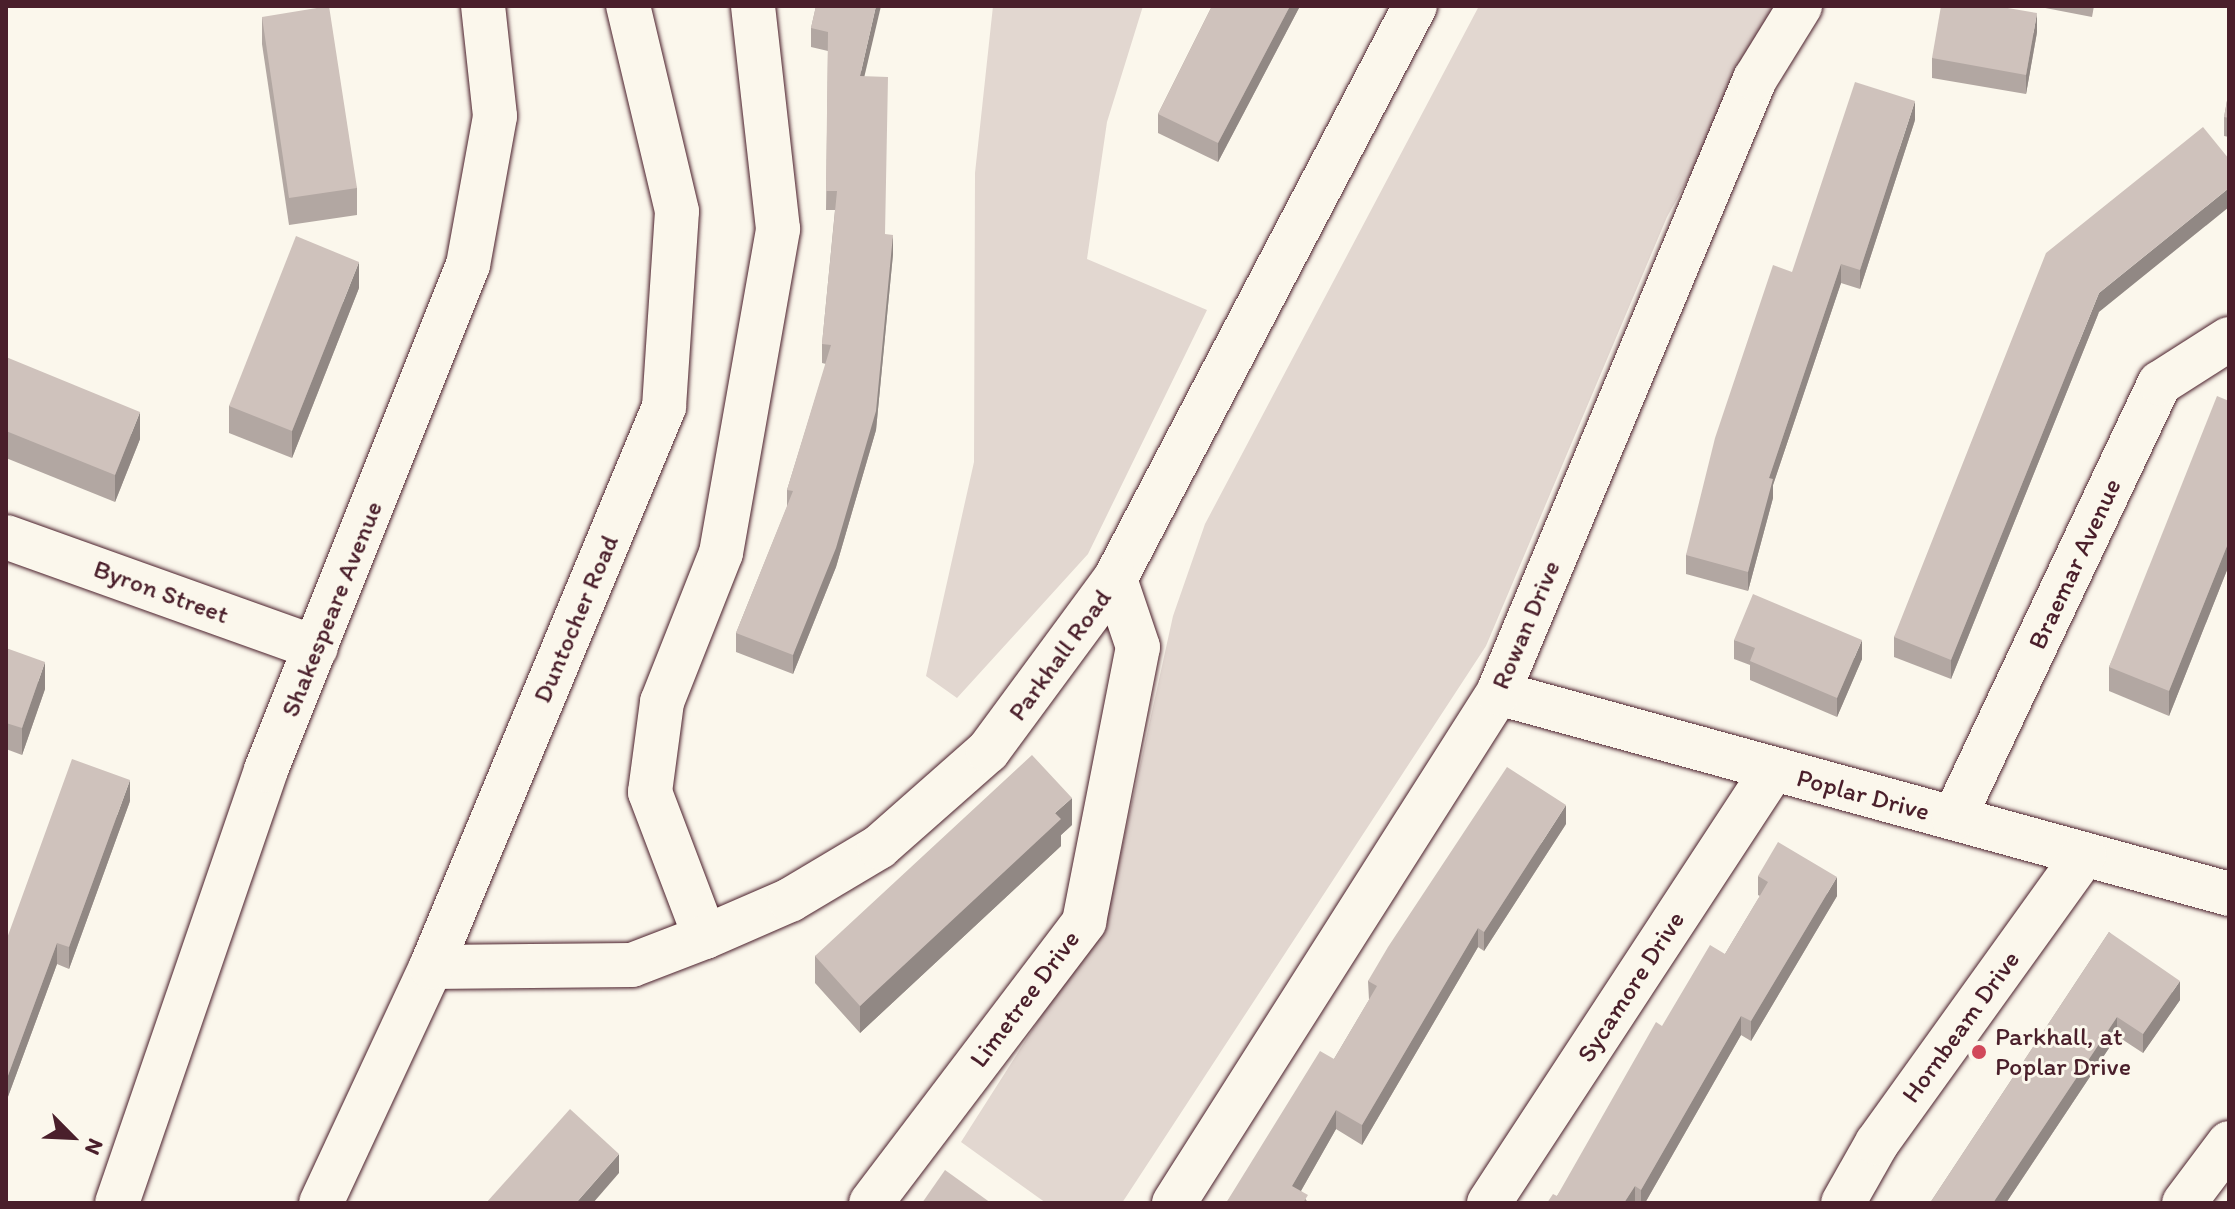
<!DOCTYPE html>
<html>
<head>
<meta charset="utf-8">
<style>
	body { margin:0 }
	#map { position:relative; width:2235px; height:1209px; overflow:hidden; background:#fbf7ec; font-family:Itim,sans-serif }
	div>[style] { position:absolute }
	.green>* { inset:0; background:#e2d7d0 }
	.roads { filter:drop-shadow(0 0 2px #4a1f2b) drop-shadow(0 0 2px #4a1f2b) }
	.minor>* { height:44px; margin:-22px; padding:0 22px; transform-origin:22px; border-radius:22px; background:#fbf7ec }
	.secondary>* { height:44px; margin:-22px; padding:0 22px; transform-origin:22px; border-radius:22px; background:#fbf7ec }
	.wall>* { inset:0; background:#b2a7a2 }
	.shaded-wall>* { inset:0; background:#918884 }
	.building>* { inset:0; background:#cfc2bc }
	.dots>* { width:22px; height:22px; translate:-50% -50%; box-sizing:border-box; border:4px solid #fbf7ec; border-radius:50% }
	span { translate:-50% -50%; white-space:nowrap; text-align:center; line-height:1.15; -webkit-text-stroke:6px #fbf7ec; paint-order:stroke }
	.street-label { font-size:26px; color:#4a1f2b }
	.poi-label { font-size:26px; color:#4a1f2b }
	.left { translate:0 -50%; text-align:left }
	.frame { position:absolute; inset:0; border:8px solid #4a1f2b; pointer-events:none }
	.north { position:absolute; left:32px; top:1097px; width:80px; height:80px; -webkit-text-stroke:6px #fbf7ec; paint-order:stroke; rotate:114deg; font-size:22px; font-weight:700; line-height:32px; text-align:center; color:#4a1f2b }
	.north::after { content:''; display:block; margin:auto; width:28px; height:36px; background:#4a1f2b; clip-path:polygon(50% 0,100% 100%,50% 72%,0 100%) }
</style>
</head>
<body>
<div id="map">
	<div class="green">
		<i style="clip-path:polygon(993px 6px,1143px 6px,1107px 122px,1087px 259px,1207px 310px,1088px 554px,957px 698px,926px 676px,974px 462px,975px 173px)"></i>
		<i style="clip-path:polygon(1479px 6px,1783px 6px,1667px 217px,1486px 646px,1122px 1203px,1046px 1203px,961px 1142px,1108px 911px,1173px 616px,1205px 524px)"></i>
	</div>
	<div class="roads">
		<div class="minor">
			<i style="left:6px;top:537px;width:329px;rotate:19.7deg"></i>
			<i style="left:1498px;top:693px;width:758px;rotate:15.37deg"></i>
			<i style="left:1954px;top:818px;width:481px;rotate:-64.7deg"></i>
			<i style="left:2160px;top:383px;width:82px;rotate:-32.5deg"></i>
			<i style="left:705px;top:937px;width:155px;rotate:-110.8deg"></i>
			<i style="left:650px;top:792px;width:91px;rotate:-82.4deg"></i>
			<i style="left:662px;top:702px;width:160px;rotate:-68.4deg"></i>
			<i style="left:721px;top:553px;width:329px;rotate:-80deg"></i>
			<i style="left:778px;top:229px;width:224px;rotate:-96.4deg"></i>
			<i style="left:431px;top:967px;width:201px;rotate:-0.6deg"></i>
			<i style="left:632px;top:965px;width:78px;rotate:-21deg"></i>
			<i style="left:705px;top:937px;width:93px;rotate:-23.5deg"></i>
			<i style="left:790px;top:900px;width:104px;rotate:-30.8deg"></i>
			<i style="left:879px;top:847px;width:145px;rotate:-41.4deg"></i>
			<i style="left:988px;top:751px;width:214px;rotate:-53.6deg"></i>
			<i style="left:1115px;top:579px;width:647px;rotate:-62.37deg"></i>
			<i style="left:117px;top:1203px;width:458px;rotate:-71deg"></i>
			<i style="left:266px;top:770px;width:544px;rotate:-68.2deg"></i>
			<i style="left:468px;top:265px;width:151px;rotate:-79.7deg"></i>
			<i style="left:495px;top:116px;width:111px;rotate:-96.2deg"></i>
			<i style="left:871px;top:1203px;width:353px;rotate:-52.8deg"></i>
			<i style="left:1084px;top:922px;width:280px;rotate:-78.9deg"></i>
			<i style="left:1138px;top:647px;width:72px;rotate:-108.7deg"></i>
			<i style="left:1174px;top:1203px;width:604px;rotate:-57.57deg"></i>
			<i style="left:1498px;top:693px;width:666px;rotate:-67.29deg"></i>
			<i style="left:1755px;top:79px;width:86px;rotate:-58.3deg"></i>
			<i style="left:1489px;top:1203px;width:516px;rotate:-56.77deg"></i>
			<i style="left:1843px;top:1203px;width:69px;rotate:-60.5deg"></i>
			<i style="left:1877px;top:1143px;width:355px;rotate:-54.3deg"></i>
			<i style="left:2184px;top:1203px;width:75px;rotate:-53.1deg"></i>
		</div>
		<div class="secondary">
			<i style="left:321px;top:1203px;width:260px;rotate:-65deg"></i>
			<i style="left:431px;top:967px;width:607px;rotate:-67.41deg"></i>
			<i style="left:664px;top:407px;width:196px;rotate:-86.2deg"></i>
			<i style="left:677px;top:211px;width:211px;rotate:-103.4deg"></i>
		</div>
	</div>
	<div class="wall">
		<i style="clip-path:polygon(816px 6px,864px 76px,885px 234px,893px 254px,876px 430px,836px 567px,793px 674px,736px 652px,736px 633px,787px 507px,787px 490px,826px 364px,822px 363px,822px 344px,835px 210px,826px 210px,828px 51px,811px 47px,811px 28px)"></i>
		<i style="clip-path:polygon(1212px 6px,1300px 6px,1218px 162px,1158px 133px,1158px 114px)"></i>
		<i style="clip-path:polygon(2035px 6px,2094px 6px,2092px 17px)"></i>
		<i style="clip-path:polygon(262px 17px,357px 188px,357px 215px,289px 225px,262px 44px)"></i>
		<i style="clip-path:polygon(2037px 32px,2026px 94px,1932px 78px,1932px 58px)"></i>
		<i style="clip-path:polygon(2229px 90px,2229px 137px,2224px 136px,2224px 117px)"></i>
		<i style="clip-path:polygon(1915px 120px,1860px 289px,1841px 283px,1773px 485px,1773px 498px,1748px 591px,1686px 574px,1686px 555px)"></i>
		<i style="clip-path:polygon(359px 288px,292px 458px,229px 433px,229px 406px)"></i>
		<i style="clip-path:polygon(2099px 312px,1951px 679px,1894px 657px,1894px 637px)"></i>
		<i style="clip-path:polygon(6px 357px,140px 439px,115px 502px,6px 458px)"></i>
		<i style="clip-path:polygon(2229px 401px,2229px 565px,2169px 716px,2109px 691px,2109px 667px)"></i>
		<i style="clip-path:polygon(1734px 640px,1862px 659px,1837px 717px,1750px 680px,1750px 665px,1734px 659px)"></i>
		<i style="clip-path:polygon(6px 648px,45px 689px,22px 755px,6px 749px)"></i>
		<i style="clip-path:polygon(130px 801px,69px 969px,57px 964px,6px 1102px,6px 941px)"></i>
		<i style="clip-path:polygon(1566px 824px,1484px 951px,1478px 947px,1362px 1145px,1336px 1129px,1301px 1191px,1308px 1203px,1226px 1203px,1334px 1059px,1369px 1000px,1368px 981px)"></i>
		<i style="clip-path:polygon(1072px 825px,1061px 835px,1061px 846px,860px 1033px,815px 983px,815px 956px)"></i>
		<i style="clip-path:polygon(1758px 876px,1837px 896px,1751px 1041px,1741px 1035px,1645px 1203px,1547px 1203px,1557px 1196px,1725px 954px,1760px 896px,1758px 895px)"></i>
		<i style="clip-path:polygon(2109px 932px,2180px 1000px,2143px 1053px,2117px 1036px,2006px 1203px,1930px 1203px)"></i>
	</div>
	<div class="shaded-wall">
		<i style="clip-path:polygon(876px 6px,881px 6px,860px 95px,860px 76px)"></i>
		<i style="clip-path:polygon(1290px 6px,1300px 6px,1218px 162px,1218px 143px)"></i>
		<i style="clip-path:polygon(2037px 13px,2037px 32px,2026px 94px,2026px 75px)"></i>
		<i style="clip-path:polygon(1915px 101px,1915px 120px,1860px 289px,1860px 270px)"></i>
		<i style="clip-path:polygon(2229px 188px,2229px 207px,2099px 312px,1951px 679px,1951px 660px,2099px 293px)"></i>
		<i style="clip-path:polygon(893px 235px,893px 254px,876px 430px,836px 567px,793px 674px,793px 655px)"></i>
		<i style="clip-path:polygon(359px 262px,359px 288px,292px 458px,292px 431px)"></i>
		<i style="clip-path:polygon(1841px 264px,1841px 283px,1773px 485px,1773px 498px,1748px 591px,1748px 572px,1769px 478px)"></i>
		<i style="clip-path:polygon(140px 412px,140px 439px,115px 502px,115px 475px)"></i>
		<i style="clip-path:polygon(2229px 541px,2229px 565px,2169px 716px,2169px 691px)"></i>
		<i style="clip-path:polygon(1862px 640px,1862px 659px,1837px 717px,1837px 698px)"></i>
		<i style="clip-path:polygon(45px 662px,45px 689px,22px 755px,22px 728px)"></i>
		<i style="clip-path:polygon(130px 780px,130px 801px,69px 969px,69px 947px)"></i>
		<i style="clip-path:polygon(1072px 798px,1072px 825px,1061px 835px,1061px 846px,860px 1033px,860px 1006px,1055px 813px)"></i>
		<i style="clip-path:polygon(1566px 805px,1566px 824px,1484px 951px,1484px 932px)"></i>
		<i style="clip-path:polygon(1837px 877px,1837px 896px,1751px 1041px,1751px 1021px)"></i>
		<i style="clip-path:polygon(1478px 928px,1478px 947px,1362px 1145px,1362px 1125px)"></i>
		<i style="clip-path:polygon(57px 943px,57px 964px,6px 1102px,6px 1081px)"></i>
		<i style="clip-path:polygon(2180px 981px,2180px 1000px,2143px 1053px,2143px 1034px)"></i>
		<i style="clip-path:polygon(1741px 1016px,1741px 1035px,1645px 1203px,1641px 1203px,1641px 1190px)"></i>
		<i style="clip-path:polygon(2117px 1017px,2117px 1036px,2006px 1203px,1993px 1203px)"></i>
		<i style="clip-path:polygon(1336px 1110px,1336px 1129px,1294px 1203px,1292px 1186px)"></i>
		<i style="clip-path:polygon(619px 1154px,619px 1173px,593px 1203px,576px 1203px)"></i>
		<i style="clip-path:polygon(1635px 1186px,1635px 1203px,1624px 1203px)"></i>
	</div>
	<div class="building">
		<i style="clip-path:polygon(329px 6px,357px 188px,289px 198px,262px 17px)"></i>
		<i style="clip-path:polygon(816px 6px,876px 6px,860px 76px,888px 77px,885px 234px,893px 235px,876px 411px,836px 548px,793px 655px,736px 633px,793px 491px,787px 490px,831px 345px,822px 344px,837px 191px,826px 191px,828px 32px,811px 28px)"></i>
		<i style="clip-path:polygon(1212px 6px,1290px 6px,1218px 143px,1158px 114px)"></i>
		<i style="clip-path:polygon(1941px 6px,1996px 6px,2037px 13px,2026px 75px,1932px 58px)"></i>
		<i style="clip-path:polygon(1855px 82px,1915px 101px,1860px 270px,1841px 264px,1769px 478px,1773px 479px,1748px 572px,1686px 555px,1715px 438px,1773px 265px,1792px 272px)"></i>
		<i style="clip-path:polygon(2229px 90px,2229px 118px,2224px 117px)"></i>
		<i style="clip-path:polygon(2203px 127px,2229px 159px,2229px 188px,2099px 293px,1951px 660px,1894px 637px,2046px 253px)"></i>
		<i style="clip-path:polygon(296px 236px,359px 262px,292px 431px,229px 406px)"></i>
		<i style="clip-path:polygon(6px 357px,140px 412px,115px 475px,6px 431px)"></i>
		<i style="clip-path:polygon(2217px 396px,2229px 401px,2229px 541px,2169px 691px,2109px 667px)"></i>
		<i style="clip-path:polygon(1753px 594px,1862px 640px,1837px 698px,1750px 661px,1755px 648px,1734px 640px)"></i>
		<i style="clip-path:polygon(6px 648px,45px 662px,22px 728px,6px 723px)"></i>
		<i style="clip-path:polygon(1032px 755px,1072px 798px,1055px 813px,1061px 819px,860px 1006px,815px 956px)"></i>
		<i style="clip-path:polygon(72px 759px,130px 780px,69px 947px,57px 943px,6px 1081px,6px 941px)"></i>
		<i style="clip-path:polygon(1507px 767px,1566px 805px,1484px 932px,1478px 928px,1362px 1125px,1336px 1110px,1292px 1186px,1308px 1195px,1303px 1203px,1226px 1203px,1320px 1051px,1334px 1059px,1377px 986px,1368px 981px,1388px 947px)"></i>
		<i style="clip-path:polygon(1778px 842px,1837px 877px,1751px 1021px,1741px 1016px,1641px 1190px,1635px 1186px,1624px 1203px,1547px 1203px,1553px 1194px,1557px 1196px,1656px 1022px,1662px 1026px,1710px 945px,1725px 954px,1768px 882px,1758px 876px)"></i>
		<i style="clip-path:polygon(2109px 932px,2180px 981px,2143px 1034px,2117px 1017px,1993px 1203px,1930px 1203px)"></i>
		<i style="clip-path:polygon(570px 1109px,619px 1154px,576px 1203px,486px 1203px)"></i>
		<i style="clip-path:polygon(945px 1170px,991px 1203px,922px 1203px)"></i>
	</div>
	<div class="dots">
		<i style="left:1979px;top:1052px;background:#d1495b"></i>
	</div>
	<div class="street-label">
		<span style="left:2075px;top:564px;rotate:-65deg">Braemar Avenue</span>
		<span style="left:161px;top:592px;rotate:20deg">Byron Street</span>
		<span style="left:332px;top:609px;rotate:-68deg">Shakespeare Avenue</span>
		<span style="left:576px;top:619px;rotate:-67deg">Duntocher Road</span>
		<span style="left:1526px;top:625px;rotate:-67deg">Rowan Drive</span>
		<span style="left:1060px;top:655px;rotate:-54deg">Parkhall Road</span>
		<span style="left:1863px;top:795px;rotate:15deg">Poplar Drive</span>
		<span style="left:1631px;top:987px;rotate:-57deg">Sycamore Drive</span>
		<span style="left:1025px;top:999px;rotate:-53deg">Limetree Drive</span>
		<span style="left:1961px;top:1027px;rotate:-54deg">Hornbeam Drive</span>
	</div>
	<div class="poi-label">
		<span class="left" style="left:1995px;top:1052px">Parkhall, at<br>Poplar Drive</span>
	</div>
	<div class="frame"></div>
	<div class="north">N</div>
</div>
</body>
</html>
